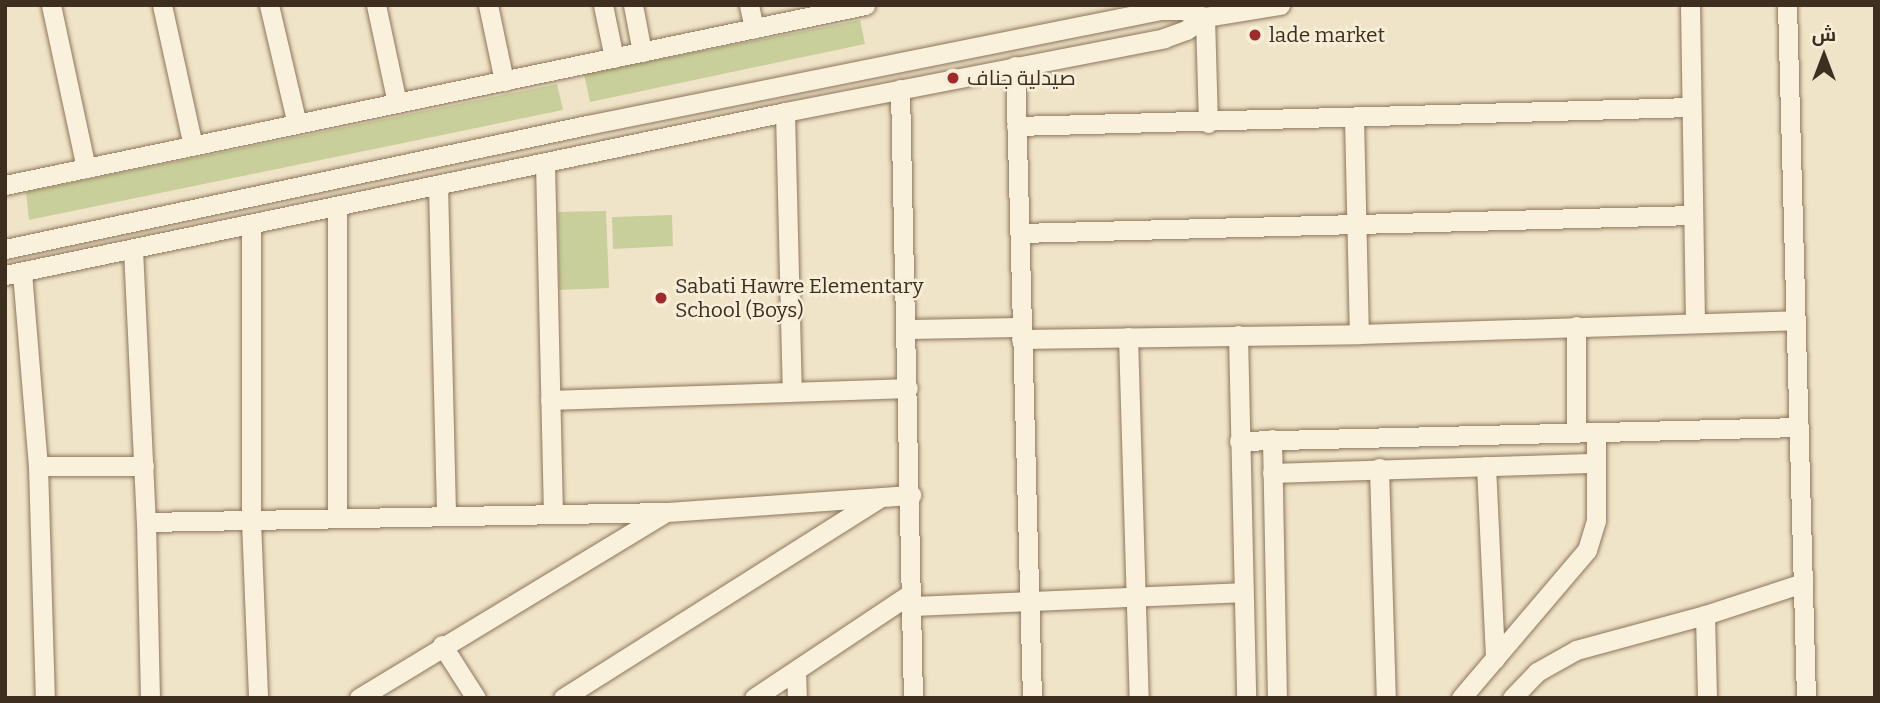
<!DOCTYPE html>
<html>
<head>
<meta charset="utf-8">
<style>
	body { margin:0 }
	#map { position:relative; width:1880px; height:703px; overflow:hidden; background:#f0e4c8; font-family:Bitter,Cairo,serif }
	div>[style] { position:absolute }
	.green>* { inset:0; background:#c9cf9b }
	.roads { filter:drop-shadow(0 0 2px #8d765c) drop-shadow(0 0 2px #8d765c) }
	.minor>* { height:19px; margin:-9.5px; padding:0 9.5px; transform-origin:9.5px; border-radius:9.5px; background:#faf1dc }
	.dots>* { width:19px; height:19px; translate:-50% -50%; box-sizing:border-box; border:4px solid #f7eed8; border-radius:50% }
	span { translate:-50% -50%; white-space:nowrap; text-align:center; line-height:1.15; -webkit-text-stroke:5px #f7eed8; paint-order:stroke }
	.poi-label { font-size:21px; color:#3d2e20 }
	.left { translate:0 -50%; text-align:left }
	.frame { position:absolute; inset:0; border:7px solid #3d2e20; pointer-events:none }
	.north { position:absolute; left:1789px; top:21px; width:70px; height:70px; -webkit-text-stroke:5px #f7eed8; paint-order:stroke; rotate:0deg; font-size:19px; font-weight:700; line-height:28px; text-align:center; color:#3d2e20 }
	.north::after { content:''; display:block; margin:auto; width:24px; height:32px; background:#3d2e20; clip-path:polygon(50% 0,100% 100%,50% 72%,0 100%) }
</style>
</head>
<body>
<div id="map">
	<div class="green">
		<i style="clip-path:polygon(860px 20px,865px 44px,590px 102px,584px 74px)"></i>
		<i style="clip-path:polygon(557px 84px,563px 110px,29px 220px,26px 192px)"></i>
		<i style="clip-path:polygon(606px 211px,609px 288px,559px 290px,558px 212px)"></i>
		<i style="clip-path:polygon(672px 215px,673px 246px,613px 249px,612px 217px)"></i>
	</div>
	<div class="roads">
		<div class="minor">
			<i style="left:51px;top:5px;width:167px;rotate:77.9deg"></i>
			<i style="left:162px;top:5px;width:144px;rotate:77.6deg"></i>
			<i style="left:269px;top:5px;width:122px;rotate:76.8deg"></i>
			<i style="left:376px;top:5px;width:100px;rotate:77.9deg"></i>
			<i style="left:488px;top:5px;width:78px;rotate:78.1deg"></i>
			<i style="left:603px;top:5px;width:54px;rotate:78.3deg"></i>
			<i style="left:633px;top:5px;width:48px;rotate:79.2deg"></i>
			<i style="left:749px;top:5px;width:24px;rotate:78deg"></i>
			<i style="left:1690px;top:5px;width:317px;rotate:89.1deg"></i>
			<i style="left:1787px;top:5px;width:693px;rotate:88.43deg"></i>
			<i style="left:1205px;top:17px;width:106px;rotate:88.4deg"></i>
			<i style="left:1015px;top:66px;width:632px;rotate:88.46deg"></i>
			<i style="left:900px;top:89px;width:609px;rotate:88.78deg"></i>
			<i style="left:785px;top:112px;width:279px;rotate:88.6deg"></i>
			<i style="left:1354px;top:118px;width:216px;rotate:88.7deg"></i>
			<i style="left:1016px;top:126px;width:674px;rotate:-1.61deg"></i>
			<i style="left:545px;top:163px;width:351px;rotate:88.7deg"></i>
			<i style="left:5px;top:185px;width:879px;rotate:-11.82deg"></i>
			<i style="left:438px;top:185px;width:331px;rotate:88.6deg"></i>
			<i style="left:337px;top:206px;width:312px;rotate:90deg"></i>
			<i style="left:251px;top:224px;width:297px;rotate:90deg"></i>
			<i style="left:251px;top:521px;width:177px;rotate:87.7deg"></i>
			<i style="left:1020px;top:233px;width:672px;rotate:-1.53deg"></i>
			<i style="left:5px;top:249px;width:595px;rotate:-12.03deg"></i>
			<i style="left:587px;top:125px;width:584px;rotate:-11.35deg"></i>
			<i style="left:1160px;top:10px;width:23px"></i>
			<i style="left:1183px;top:10px;width:23px;rotate:18deg"></i>
			<i style="left:1205px;top:17px;width:76px;rotate:-9.1deg"></i>
			<i style="left:133px;top:249px;width:273px;rotate:87.3deg"></i>
			<i style="left:146px;top:522px;width:176px;rotate:88.7deg"></i>
			<i style="left:22px;top:272px;width:195px;rotate:85.3deg"></i>
			<i style="left:38px;top:466px;width:232px;rotate:88.3deg"></i>
			<i style="left:5px;top:275px;width:797px;rotate:-11.8deg"></i>
			<i style="left:785px;top:112px;width:386px;rotate:-11deg"></i>
			<i style="left:1164px;top:38px;width:23px;rotate:-20deg"></i>
			<i style="left:1186px;top:30px;width:23px;rotate:-34deg"></i>
			<i style="left:1576px;top:326px;width:106px;rotate:90deg"></i>
			<i style="left:906px;top:329px;width:115px;rotate:-1deg"></i>
			<i style="left:1238px;top:335px;width:363px;rotate:88.7deg"></i>
			<i style="left:1128px;top:337px;width:361px;rotate:88.3deg"></i>
			<i style="left:1021px;top:339px;width:338px;rotate:-0.8deg"></i>
			<i style="left:1359px;top:334px;width:436px;rotate:-1.8deg"></i>
			<i style="left:550px;top:400px;width:358px;rotate:-1.9deg"></i>
			<i style="left:1272px;top:439px;width:259px;rotate:88.9deg"></i>
			<i style="left:1239px;top:441px;width:560px;rotate:-1.43deg"></i>
			<i style="left:38px;top:466px;width:106px"></i>
			<i style="left:1486px;top:466px;width:193px;rotate:87.3deg"></i>
			<i style="left:1379px;top:468px;width:230px;rotate:88.3deg"></i>
			<i style="left:1272px;top:473px;width:324px;rotate:-1.8deg"></i>
			<i style="left:146px;top:522px;width:520px;rotate:-1.1deg"></i>
			<i style="left:666px;top:512px;width:246px;rotate:-4deg"></i>
			<i style="left:910px;top:606px;width:333px;rotate:-2.4deg"></i>
			<i style="left:1705px;top:615px;width:83px;rotate:88.6deg"></i>
			<i style="left:442px;top:645px;width:63px;rotate:57.3deg"></i>
			<i style="left:796px;top:671px;width:27px;rotate:88deg"></i>
			<i style="left:359px;top:698px;width:355px;rotate:-31.2deg"></i>
			<i style="left:563px;top:698px;width:374px;rotate:-32.3deg"></i>
			<i style="left:754px;top:698px;width:187px;rotate:-33.7deg"></i>
			<i style="left:1461px;top:698px;width:194px;rotate:-49.6deg"></i>
			<i style="left:1587px;top:550px;width:30px;rotate:-73deg"></i>
			<i style="left:1596px;top:521px;width:89px;rotate:-90deg"></i>
			<i style="left:1512px;top:698px;width:36px;rotate:-46deg"></i>
			<i style="left:1537px;top:672px;width:45px;rotate:-29.4deg"></i>
			<i style="left:1576px;top:650px;width:134px;rotate:-15.2deg"></i>
			<i style="left:1705px;top:615px;width:103px;rotate:-18.1deg"></i>
		</div>
	</div>
	<div class="dots">
		<i style="left:1255px;top:35px;background:#9e2a2b"></i>
		<i style="left:953px;top:78px;background:#9e2a2b"></i>
		<i style="left:661px;top:298px;background:#9e2a2b"></i>
	</div>
	<div class="poi-label">
		<span class="left" style="left:1269px;top:35px">lade market</span>
		<span class="left" style="left:967px;top:78px">صيدلية جناف</span>
		<span class="left" style="left:675px;top:298px">Sabati Hawre Elementary<br>School (Boys)</span>
	</div>
	<div class="frame"></div>
	<div class="north">ش</div>
</div>
</body>
</html>
